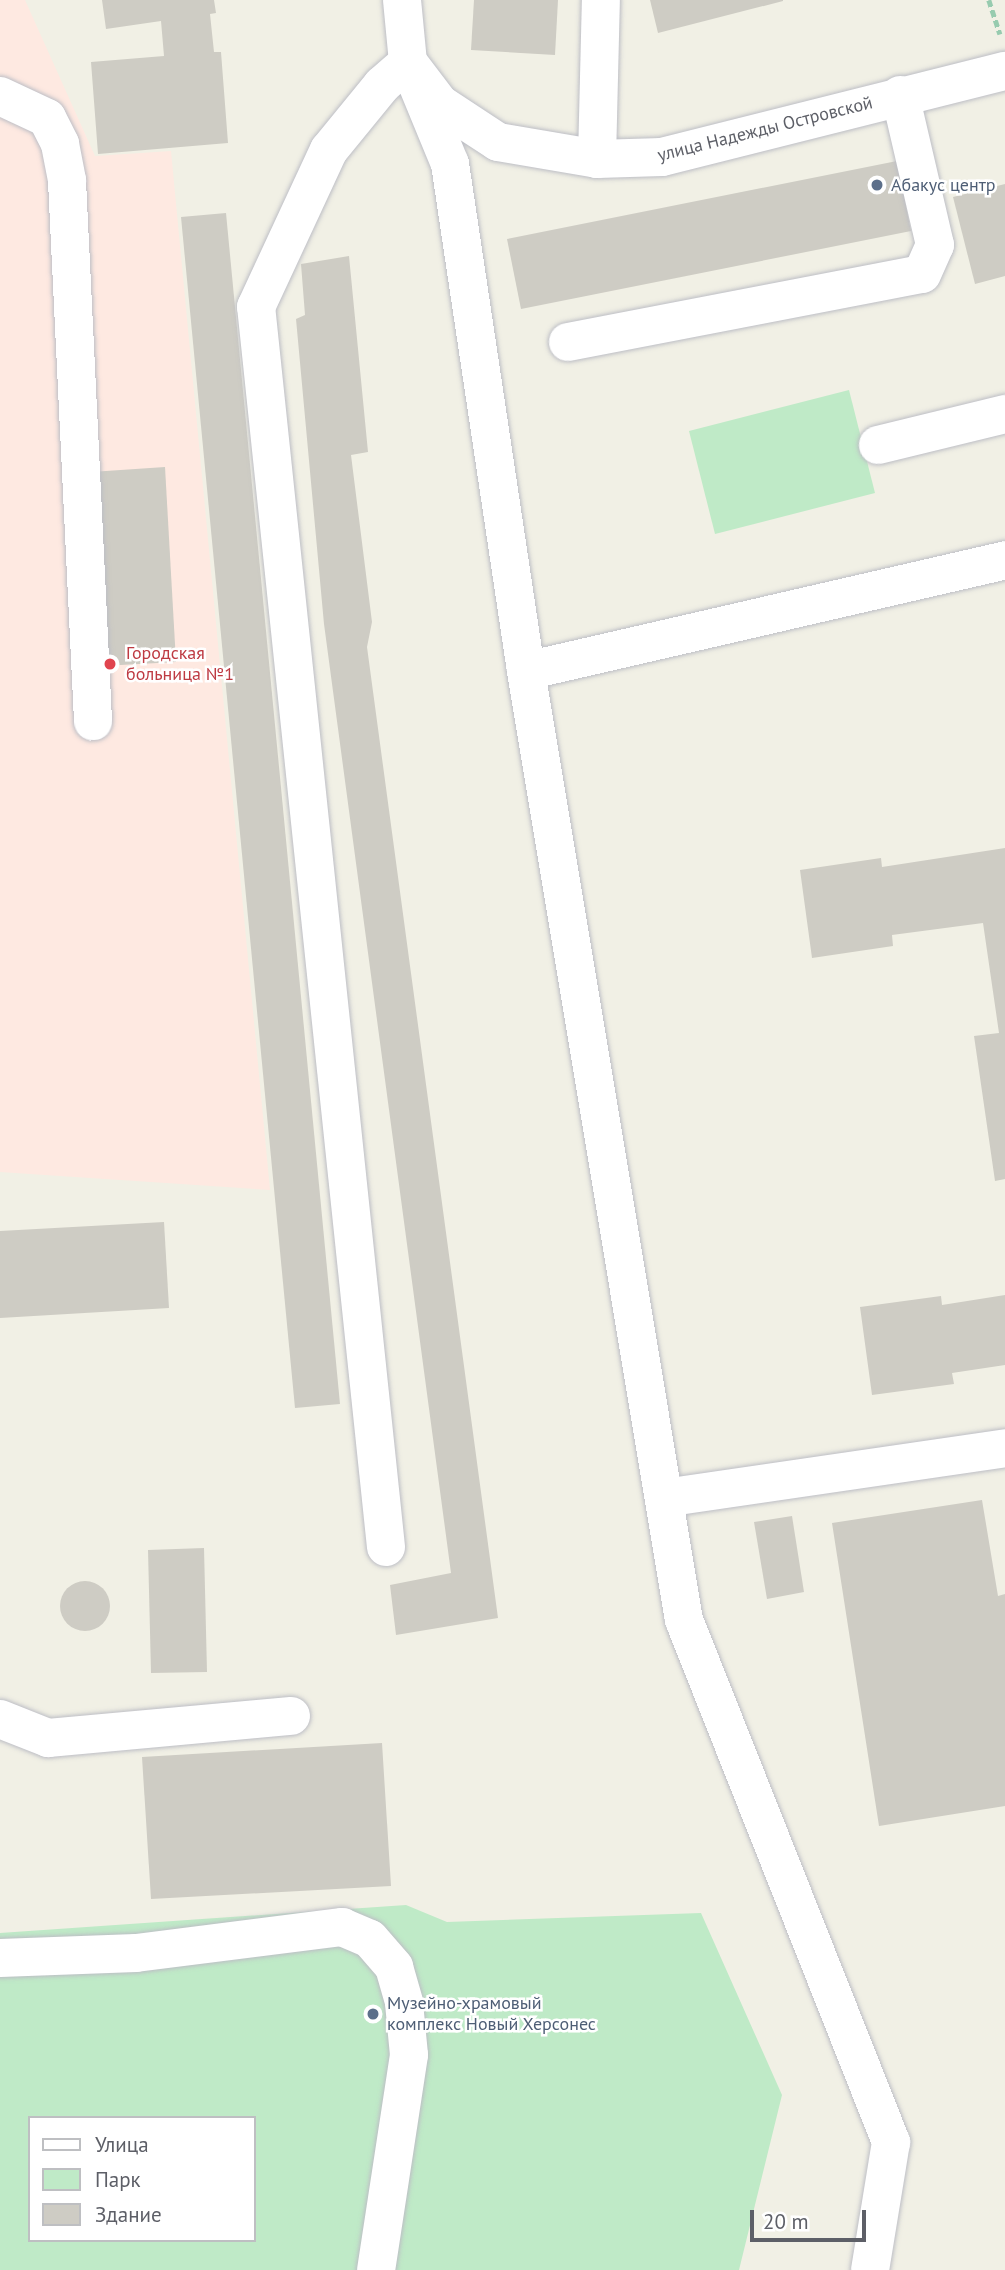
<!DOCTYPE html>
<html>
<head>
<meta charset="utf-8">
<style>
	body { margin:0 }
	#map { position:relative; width:1005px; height:2270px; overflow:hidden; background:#f1f0e5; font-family:"PT Sans",sans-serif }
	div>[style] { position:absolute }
	.medical>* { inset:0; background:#fee9e1 }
	.green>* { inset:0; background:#bfeac7 }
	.building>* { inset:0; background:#ceccc4 }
	.round { border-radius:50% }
	.path>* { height:4.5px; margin-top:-2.25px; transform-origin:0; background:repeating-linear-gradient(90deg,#97cbaf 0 7px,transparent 0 10.5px) }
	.roads { filter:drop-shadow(0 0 2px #bdbec5) drop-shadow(0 0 2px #bdbec5) }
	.minor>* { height:38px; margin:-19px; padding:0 19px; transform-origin:19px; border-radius:19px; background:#fff }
	.dots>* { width:19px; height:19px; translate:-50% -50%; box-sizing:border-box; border:4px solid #fff; border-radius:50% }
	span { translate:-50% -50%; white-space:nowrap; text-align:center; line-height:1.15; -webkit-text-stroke:5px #fff; paint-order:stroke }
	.street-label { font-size:18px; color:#5d5f67 }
	.service-label { font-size:18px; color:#4e5e75 }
	.left { translate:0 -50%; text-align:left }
	.health-label { font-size:18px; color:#be3a42 }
	.legend { position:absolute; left:28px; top:2116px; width:228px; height:126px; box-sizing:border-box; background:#fff; border:2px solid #bebfc2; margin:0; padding:9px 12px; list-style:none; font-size:21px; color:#5d5f67 }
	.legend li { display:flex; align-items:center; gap:14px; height:35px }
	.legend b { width:35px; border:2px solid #bebfc2 }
	.scale { position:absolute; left:750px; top:2210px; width:116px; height:32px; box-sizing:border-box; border:4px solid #5d5f67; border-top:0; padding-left:9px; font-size:21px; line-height:24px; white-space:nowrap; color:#5d5f67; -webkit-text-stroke:5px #fff; paint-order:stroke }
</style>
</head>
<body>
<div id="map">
	<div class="medical">
		<i style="clip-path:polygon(0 0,25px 0,95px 156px,171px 151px,270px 1190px,0 1172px)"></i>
	</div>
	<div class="green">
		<i style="clip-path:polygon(849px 390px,875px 493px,715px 534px,689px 431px)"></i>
		<i style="clip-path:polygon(evenodd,406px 1905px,447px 1922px,701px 1913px,782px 2095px,739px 2270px,0 2270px,0 1933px,406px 1905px,30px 2118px,254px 2118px,254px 2240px,30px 2240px,30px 2118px)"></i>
	</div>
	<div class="building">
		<i style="clip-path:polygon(102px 0,214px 0,216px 13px,210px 14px,214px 52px,221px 52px,228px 143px,98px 154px,91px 62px,164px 56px,161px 21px,106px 29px)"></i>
		<i style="clip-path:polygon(474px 0,558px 0,555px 55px,471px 50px)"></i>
		<i style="clip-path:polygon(650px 0,783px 0,783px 1px,658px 33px)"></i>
		<i style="clip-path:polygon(897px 161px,911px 231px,521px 309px,507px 239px)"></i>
		<i style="clip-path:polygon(1005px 184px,1005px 276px,975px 284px,953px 197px)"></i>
		<i style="clip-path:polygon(226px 213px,340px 1404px,295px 1408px,181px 217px)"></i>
		<i style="clip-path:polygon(349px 256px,368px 452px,351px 455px,372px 622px,367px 647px,498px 1618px,396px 1635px,390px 1585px,451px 1573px,324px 624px,296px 319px,305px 315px,301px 264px)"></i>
		<i style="clip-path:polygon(165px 467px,176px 662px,102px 666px,91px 472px)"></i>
		<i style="clip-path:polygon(1005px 848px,1005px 1179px,995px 1181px,974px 1036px,999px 1033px,983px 923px,892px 935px,893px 946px,812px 958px,800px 870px,881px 858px,882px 867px)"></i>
		<i style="clip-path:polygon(164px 1222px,169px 1308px,0 1318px,0 1231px)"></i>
		<i style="clip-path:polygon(1005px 1295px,1005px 1365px,952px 1373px,954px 1384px,872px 1395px,860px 1307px,941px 1296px,942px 1305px)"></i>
		<i style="clip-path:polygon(982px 1500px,998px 1596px,1005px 1594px,1005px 1806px,879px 1826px,832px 1523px)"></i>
		<i style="clip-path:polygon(792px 1516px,804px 1592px,767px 1599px,754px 1522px)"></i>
		<i style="clip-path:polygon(204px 1548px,207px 1672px,151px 1673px,148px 1550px)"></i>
		<i class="round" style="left:60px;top:1581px;width:50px;height:50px"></i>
		<i style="clip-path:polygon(382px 1743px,391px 1886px,151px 1899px,142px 1757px)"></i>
	</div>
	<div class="path">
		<i style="left:989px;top:0;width:36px;rotate:72deg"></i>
	</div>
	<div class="roads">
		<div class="minor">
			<i style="left:402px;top:0;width:62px;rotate:84.5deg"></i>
			<i style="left:408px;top:62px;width:53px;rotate:52.7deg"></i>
			<i style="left:440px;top:104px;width:69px;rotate:33.2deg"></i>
			<i style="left:498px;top:142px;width:100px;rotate:9.7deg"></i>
			<i style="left:597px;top:159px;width:65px;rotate:-1.8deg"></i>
			<i style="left:662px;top:157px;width:354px;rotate:-14.1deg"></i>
			<i style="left:0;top:96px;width:52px;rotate:25.1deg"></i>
			<i style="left:47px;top:118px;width:29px;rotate:63deg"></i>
			<i style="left:60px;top:144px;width:38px;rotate:79deg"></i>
			<i style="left:67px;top:181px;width:541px;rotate:87.24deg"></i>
			<i style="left:597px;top:159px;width:159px;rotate:-88.6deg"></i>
			<i style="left:568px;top:342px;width:360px;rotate:-10.9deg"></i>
			<i style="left:922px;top:274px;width:32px;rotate:-66deg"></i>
			<i style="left:935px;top:245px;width:154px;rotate:-103.1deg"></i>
			<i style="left:878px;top:445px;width:131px;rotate:-13.7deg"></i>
			<i style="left:526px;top:671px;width:492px;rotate:-13deg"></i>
			<i style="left:664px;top:1498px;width:345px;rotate:-8.3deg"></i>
			<i style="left:386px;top:1547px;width:1247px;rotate:-95.98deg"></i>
			<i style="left:256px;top:307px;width:173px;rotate:-65.1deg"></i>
			<i style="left:329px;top:150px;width:84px;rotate:-50.8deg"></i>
			<i style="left:382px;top:85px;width:35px;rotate:-41deg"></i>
			<i style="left:408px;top:62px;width:110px;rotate:67.6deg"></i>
			<i style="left:450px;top:164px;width:513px;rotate:81.47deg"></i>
			<i style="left:526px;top:671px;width:962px;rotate:80.55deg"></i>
			<i style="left:684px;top:1620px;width:562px;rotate:68.37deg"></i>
			<i style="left:891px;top:2142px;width:130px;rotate:99.3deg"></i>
			<i style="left:0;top:1719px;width:52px;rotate:21.6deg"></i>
			<i style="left:48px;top:1738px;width:244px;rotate:-5.2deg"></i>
			<i style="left:0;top:1958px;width:136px;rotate:-2.1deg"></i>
			<i style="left:136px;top:1953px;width:208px;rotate:-7.2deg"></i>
			<i style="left:342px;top:1927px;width:30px;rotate:23deg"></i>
			<i style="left:370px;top:1939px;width:37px;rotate:49deg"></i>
			<i style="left:394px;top:1967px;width:37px;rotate:74deg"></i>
			<i style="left:404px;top:2003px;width:52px;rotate:84.5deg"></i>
			<i style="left:409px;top:2055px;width:218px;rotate:98.7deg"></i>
		</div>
	</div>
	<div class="dots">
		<i style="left:877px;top:185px;background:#5c6f8a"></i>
		<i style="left:110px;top:664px;background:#e0444e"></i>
		<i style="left:373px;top:2014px;background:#5c6f8a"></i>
	</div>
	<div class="street-label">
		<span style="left:765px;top:129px;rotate:-14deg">улица Надежды Островской</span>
	</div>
	<div class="service-label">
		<span class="left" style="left:891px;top:185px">Абакус центр</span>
		<span class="left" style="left:387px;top:2014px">Музейно-храмовый<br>комплекс Новый Херсонес</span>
	</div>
	<div class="health-label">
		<span class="left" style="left:126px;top:664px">Городская<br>больница №1</span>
	</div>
	<ul class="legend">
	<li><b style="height:9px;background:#fff"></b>Улица</li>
	<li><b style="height:19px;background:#bfeac7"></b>Парк</li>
	<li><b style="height:19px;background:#ceccc4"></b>Здание</li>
	</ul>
	<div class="scale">20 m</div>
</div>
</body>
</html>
